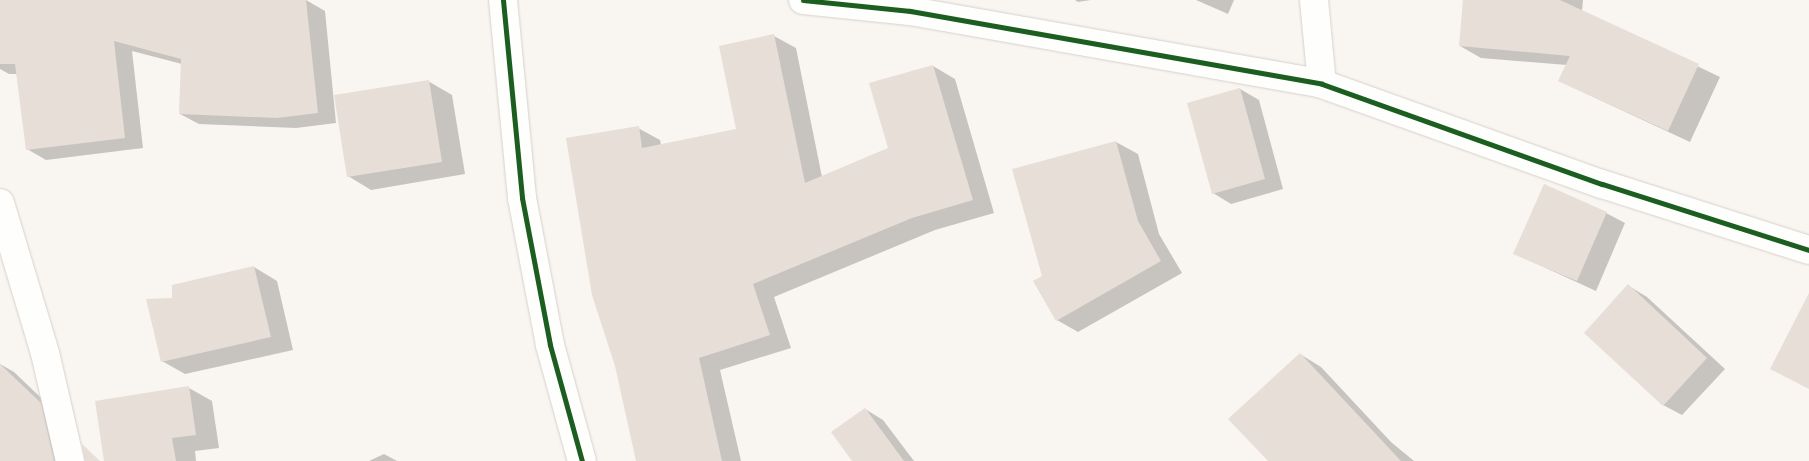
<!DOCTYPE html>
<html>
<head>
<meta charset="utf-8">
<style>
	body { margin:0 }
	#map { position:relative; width:1809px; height:461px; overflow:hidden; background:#f9f5f0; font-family:Ubuntu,sans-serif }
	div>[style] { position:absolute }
	.shadow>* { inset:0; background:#0003 }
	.building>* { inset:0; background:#e6ded7 }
	.roads { filter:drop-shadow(0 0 1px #d7d1cb) drop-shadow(0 0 1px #d7d1cb) }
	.minor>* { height:28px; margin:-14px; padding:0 14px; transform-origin:14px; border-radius:14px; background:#fefefd }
	.cycleway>* { height:5px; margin:-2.5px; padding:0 2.5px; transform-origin:2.5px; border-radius:2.5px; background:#1b5e20 }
	span { translate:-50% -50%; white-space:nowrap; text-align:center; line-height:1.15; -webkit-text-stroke:4.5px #fffaf3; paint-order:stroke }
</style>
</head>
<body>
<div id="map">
	<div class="shadow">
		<i style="clip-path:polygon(0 0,306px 0,325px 11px,336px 123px,296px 128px,199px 124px,180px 114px,182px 64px,132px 51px,143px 148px,46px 160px,27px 149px,18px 74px,9px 74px,0 69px)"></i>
		<i style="clip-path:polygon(1075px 0,1091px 0,1078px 2px)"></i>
		<i style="clip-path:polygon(1196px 0,1234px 0,1228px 14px)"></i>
		<i style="clip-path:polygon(1464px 0,1583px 0,1582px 11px,1720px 77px,1690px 142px,1559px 81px,1567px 65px,1481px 58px,1460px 46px)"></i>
		<i style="clip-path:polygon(774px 36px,796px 48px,822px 177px,889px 149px,933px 66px,955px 79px,994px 213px,935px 230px,774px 297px,791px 348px,720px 370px,741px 461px,637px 461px,638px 128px,660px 140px,661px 145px,738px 130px)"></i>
		<i style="clip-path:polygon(428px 81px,452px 95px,465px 174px,371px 190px,348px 176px)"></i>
		<i style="clip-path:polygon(1240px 89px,1259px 100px,1283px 189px,1231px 204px,1213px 193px)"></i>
		<i style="clip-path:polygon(1116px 142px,1138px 154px,1159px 234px,1182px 273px,1078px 332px,1057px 320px,1043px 277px)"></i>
		<i style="clip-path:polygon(1606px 213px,1625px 223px,1596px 291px,1515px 254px)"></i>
		<i style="clip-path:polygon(254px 267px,277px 281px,293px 350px,185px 374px,162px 361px,173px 299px)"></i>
		<i style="clip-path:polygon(1629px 286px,1647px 297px,1725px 369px,1682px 415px,1663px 405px)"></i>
		<i style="clip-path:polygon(1300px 354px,1321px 367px,1391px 442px,1414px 461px,1270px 461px)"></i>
		<i style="clip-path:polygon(0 364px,14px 372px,59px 415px,70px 461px,0 461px)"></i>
		<i style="clip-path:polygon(189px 388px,212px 401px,219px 448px,195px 451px,196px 461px,106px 461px)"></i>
		<i style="clip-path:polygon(865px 409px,883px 420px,914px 461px,854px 461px)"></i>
		<i style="clip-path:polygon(384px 454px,397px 461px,367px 461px,369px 461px)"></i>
	</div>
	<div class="building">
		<i style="clip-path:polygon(0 0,306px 0,318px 113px,277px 118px,179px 114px,181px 59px,114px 41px,125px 138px,26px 150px,15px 64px,0 64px)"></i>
		<i style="clip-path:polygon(1463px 0,1560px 0,1699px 64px,1668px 131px,1558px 81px,1570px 56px,1459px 46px)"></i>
		<i style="clip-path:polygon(774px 34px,805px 183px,888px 148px,869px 83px,933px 65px,973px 200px,912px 218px,753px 284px,770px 335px,699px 358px,722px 461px,636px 461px,615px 366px,592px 295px,566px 138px,639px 126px,642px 148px,736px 129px,719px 46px)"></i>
		<i style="clip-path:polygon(429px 80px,442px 162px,347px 177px,334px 95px)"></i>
		<i style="clip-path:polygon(1240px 88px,1265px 179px,1212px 194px,1187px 103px)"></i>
		<i style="clip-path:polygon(1116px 141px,1138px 221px,1161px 261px,1056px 321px,1033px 281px,1042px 276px,1012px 169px)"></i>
		<i style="clip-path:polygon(1544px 184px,1607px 212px,1577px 281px,1513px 254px)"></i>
		<i style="clip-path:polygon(254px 266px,271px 337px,161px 362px,146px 299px,172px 298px,172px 285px)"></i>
		<i style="clip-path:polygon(1628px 284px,1707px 358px,1663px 406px,1584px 333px)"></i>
		<i style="clip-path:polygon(1809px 293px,1809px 389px,1770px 369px)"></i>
		<i style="clip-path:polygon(1300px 353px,1401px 461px,1268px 461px,1228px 419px)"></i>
		<i style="clip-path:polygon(0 364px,41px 403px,54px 461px,0 461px)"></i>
		<i style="clip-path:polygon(189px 386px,196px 435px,172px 438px,176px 461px,104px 461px,95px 401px)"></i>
		<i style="clip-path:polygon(865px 408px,904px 461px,852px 461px,831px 432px)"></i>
		<i style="clip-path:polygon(82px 444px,100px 461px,85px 461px)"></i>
	</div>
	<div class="roads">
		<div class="minor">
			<i style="left:503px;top:0;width:199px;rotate:84.5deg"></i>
			<i style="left:522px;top:198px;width:150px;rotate:79.2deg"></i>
			<i style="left:550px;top:345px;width:120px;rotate:74.6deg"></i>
			<i style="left:803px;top:0;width:108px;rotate:5.9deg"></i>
			<i style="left:910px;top:11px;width:418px;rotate:10deg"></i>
			<i style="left:1322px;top:84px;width:297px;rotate:19.7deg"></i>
			<i style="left:1602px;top:184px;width:217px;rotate:17.7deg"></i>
			<i style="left:1314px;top:0;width:84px;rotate:84.6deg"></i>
			<i style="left:0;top:203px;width:157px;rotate:73.3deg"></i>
			<i style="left:45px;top:353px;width:111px;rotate:77deg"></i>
		</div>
	</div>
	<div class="cycleway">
		<i style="left:503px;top:0;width:199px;rotate:84.5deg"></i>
		<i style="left:522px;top:198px;width:150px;rotate:79.2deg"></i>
		<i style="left:550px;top:345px;width:120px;rotate:74.6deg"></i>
		<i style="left:803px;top:0;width:108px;rotate:5.9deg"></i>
		<i style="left:910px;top:11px;width:418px;rotate:10deg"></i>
		<i style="left:1322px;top:84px;width:297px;rotate:19.7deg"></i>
		<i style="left:1602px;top:184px;width:217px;rotate:17.7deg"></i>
	</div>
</div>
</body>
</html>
